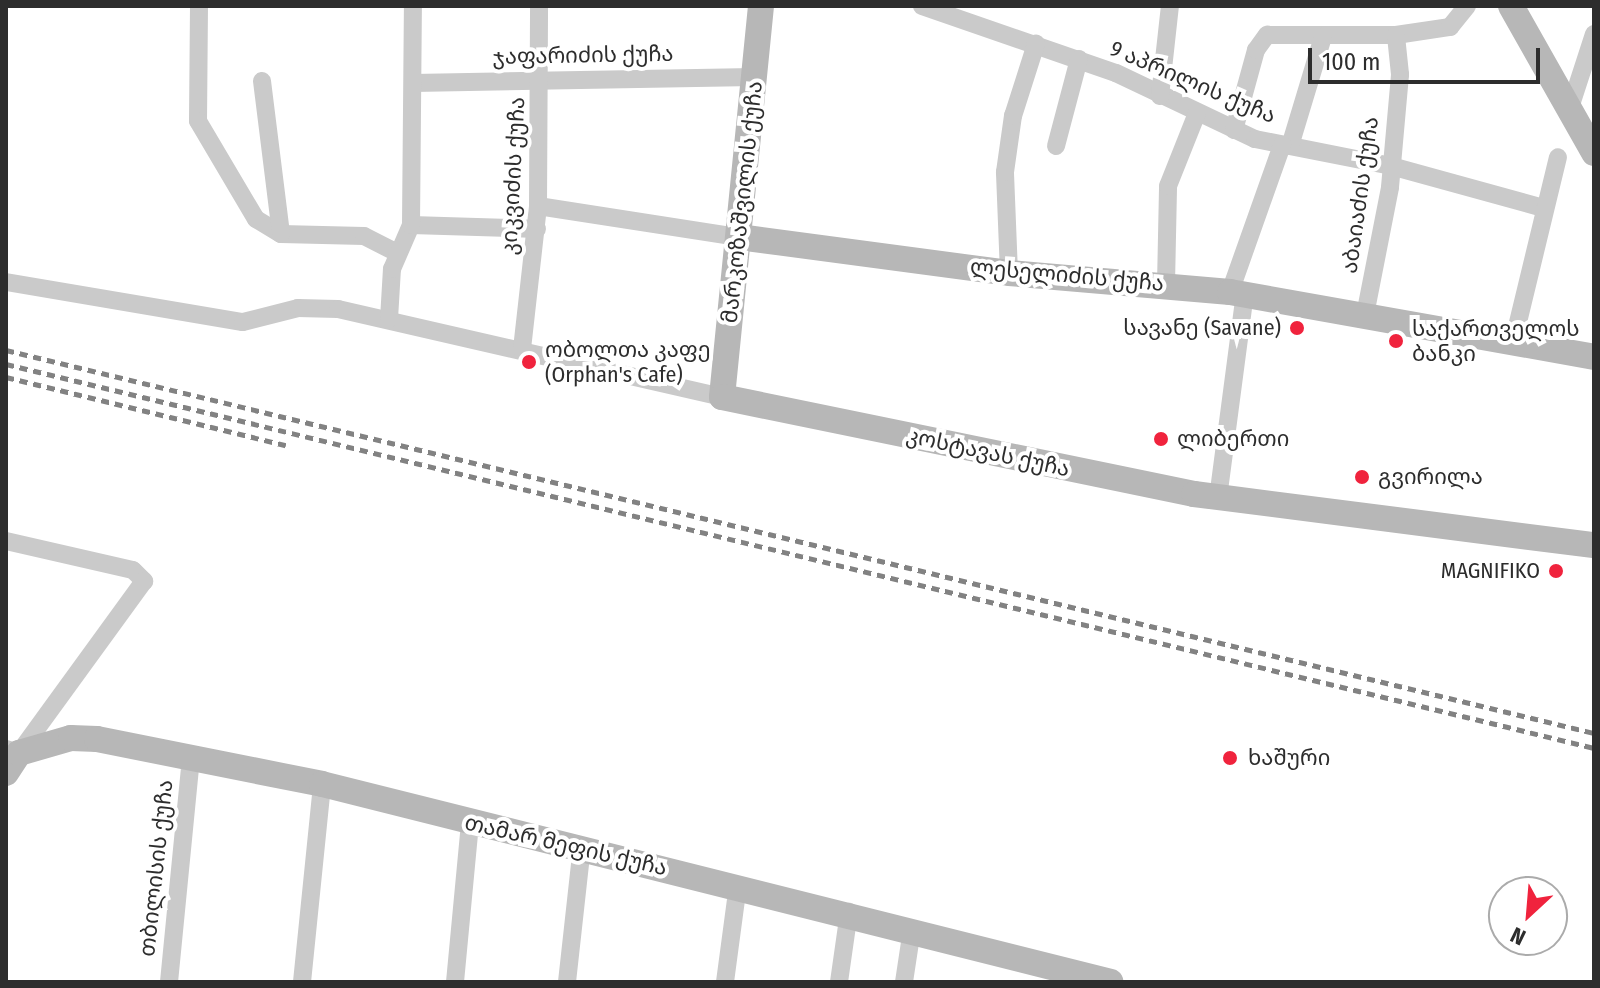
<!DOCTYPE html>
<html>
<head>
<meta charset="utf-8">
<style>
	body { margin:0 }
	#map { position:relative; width:1600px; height:988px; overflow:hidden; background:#fff; font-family:"Fira Sans Condensed","Noto Sans Georgian",sans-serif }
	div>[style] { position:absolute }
	.street>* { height:18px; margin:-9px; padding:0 9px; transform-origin:9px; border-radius:9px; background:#cacaca }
	.secondary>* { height:26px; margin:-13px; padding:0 13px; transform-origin:13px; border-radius:13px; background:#b7b7b7 }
	.rail>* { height:5px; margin-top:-2.5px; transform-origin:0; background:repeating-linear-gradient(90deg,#828282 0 8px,transparent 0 14px) }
	.dots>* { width:22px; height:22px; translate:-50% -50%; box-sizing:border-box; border:4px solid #fff; border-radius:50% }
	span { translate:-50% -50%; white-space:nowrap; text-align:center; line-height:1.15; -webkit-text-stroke:8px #fff; paint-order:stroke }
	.street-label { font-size:22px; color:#2d2d2d }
	.poi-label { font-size:22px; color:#2d2d2d }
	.right { translate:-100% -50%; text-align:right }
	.left { translate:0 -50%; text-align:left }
	.frame { position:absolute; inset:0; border:8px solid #2d2d2d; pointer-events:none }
	.north { position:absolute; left:1488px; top:876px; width:80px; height:80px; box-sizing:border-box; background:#fff; border:2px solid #ababab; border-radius:50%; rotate:206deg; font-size:22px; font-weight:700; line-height:32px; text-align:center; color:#2d2d2d }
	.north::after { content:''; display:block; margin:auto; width:28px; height:36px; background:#f0233d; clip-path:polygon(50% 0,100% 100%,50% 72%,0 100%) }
	.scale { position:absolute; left:1308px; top:48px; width:232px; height:36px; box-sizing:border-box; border:4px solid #2d2d2d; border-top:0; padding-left:10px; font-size:24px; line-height:28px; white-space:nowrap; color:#2d2d2d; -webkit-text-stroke:6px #fff; paint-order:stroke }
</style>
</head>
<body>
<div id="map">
	<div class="street">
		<i style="left:199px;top:6px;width:115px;rotate:90.5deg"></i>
		<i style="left:198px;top:121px;width:114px;rotate:59.4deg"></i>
		<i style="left:256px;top:219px;width:29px;rotate:31deg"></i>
		<i style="left:281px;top:234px;width:83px;rotate:1.4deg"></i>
		<i style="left:364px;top:236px;width:37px;rotate:27deg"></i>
		<i style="left:922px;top:6px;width:205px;rotate:19.1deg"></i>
		<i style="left:1116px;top:73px;width:154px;rotate:25.4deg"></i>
		<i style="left:1255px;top:139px;width:139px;rotate:11.2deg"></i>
		<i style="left:1391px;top:166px;width:159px;rotate:15.4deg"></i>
		<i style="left:262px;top:81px;width:154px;rotate:82.9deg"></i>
		<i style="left:413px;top:83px;width:341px;rotate:-1deg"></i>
		<i style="left:1160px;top:96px;width:91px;rotate:-83.7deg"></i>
		<i style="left:1568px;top:114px;width:84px;rotate:-72deg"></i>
		<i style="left:1234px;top:130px;width:83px;rotate:-74.6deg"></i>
		<i style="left:1256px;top:50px;width:19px;rotate:-54deg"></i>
		<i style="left:1267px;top:35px;width:129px"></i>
		<i style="left:1396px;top:35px;width:55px;rotate:-8.4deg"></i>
		<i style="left:1450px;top:27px;width:27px;rotate:-51deg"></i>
		<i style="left:1056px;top:146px;width:90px;rotate:-75.2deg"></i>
		<i style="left:1290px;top:146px;width:114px;rotate:-73.2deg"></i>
		<i style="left:538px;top:206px;width:203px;rotate:8.8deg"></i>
		<i style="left:411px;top:225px;width:126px;rotate:1.8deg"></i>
		<i style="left:1009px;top:273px;width:101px;rotate:-92.3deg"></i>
		<i style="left:1005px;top:172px;width:57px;rotate:-81.9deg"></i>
		<i style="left:1013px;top:116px;width:76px;rotate:-72.3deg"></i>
		<i style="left:6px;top:282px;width:240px;rotate:9.6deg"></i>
		<i style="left:243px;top:322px;width:57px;rotate:-14.3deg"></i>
		<i style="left:298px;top:308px;width:40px;rotate:1.4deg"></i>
		<i style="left:338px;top:309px;width:394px;rotate:12.9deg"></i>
		<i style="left:1166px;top:284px;width:98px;rotate:-88.8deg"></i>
		<i style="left:1168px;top:186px;width:79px;rotate:-68.3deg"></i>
		<i style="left:1230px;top:292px;width:156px;rotate:-70.5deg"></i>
		<i style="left:1365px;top:315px;width:130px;rotate:-78.9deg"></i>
		<i style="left:1390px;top:187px;width:113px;rotate:-84.9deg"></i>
		<i style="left:1400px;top:74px;width:39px;rotate:-96deg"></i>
		<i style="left:389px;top:319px;width:50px;rotate:-86.6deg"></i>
		<i style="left:392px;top:269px;width:48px;rotate:-66.6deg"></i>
		<i style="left:411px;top:225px;width:219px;rotate:-89.5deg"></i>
		<i style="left:1513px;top:343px;width:191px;rotate:-76.4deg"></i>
		<i style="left:522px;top:349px;width:144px;rotate:-83.6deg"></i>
		<i style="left:538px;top:206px;width:200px;rotate:-89.7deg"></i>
		<i style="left:1218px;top:498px;width:206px;rotate:-82.5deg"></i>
		<i style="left:6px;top:541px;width:130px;rotate:12.9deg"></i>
		<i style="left:133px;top:570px;width:16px;rotate:45deg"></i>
		<i style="left:144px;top:581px;width:213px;rotate:126deg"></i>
		<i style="left:19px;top:753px;width:14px;rotate:-163deg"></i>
		<i style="left:169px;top:982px;width:224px;rotate:-84.4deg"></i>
		<i style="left:302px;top:982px;width:199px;rotate:-84.2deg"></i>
		<i style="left:455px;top:982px;width:159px;rotate:-84.6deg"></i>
		<i style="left:567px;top:982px;width:136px;rotate:-83.7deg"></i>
		<i style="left:725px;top:982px;width:98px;rotate:-82.4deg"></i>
		<i style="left:839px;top:982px;width:71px;rotate:-81.9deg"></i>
		<i style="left:904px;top:982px;width:54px;rotate:-81.4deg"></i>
	</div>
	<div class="secondary">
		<i style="left:761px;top:6px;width:393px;rotate:95.7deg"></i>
		<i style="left:722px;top:397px;width:482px;rotate:11.6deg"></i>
		<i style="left:1194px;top:494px;width:403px;rotate:7.3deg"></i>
		<i style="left:1511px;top:6px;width:169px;rotate:60.5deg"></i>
		<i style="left:739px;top:237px;width:272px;rotate:7.6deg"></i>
		<i style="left:1009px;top:273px;width:222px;rotate:4.9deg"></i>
		<i style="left:1230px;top:292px;width:370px;rotate:10.1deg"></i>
		<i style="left:6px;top:773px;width:24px;rotate:-57deg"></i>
		<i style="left:19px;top:753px;width:54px;rotate:-16.1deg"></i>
		<i style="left:71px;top:738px;width:26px;rotate:2deg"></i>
		<i style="left:97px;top:739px;width:229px;rotate:11.3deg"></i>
		<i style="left:322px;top:784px;width:813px;rotate:14.09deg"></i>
	</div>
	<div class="rail">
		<i style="left:6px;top:350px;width:1634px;rotate:13.56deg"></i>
		<i style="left:6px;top:364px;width:1634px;rotate:13.59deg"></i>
		<i style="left:6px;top:377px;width:288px;rotate:13.7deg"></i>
	</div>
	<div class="dots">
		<i style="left:1297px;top:328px;background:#f0233d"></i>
		<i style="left:1396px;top:341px;background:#f0233d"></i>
		<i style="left:529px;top:362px;background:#f0233d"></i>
		<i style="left:1161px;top:439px;background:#f0233d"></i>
		<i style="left:1362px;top:477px;background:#f0233d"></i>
		<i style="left:1556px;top:571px;background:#f0233d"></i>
		<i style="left:1230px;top:758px;background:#f0233d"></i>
	</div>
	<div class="street-label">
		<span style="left:583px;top:55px;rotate:-1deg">ჯაფარიძის ქუჩა</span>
		<span style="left:1193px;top:82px;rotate:23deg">9 აპრილის ქუჩა</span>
		<span style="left:513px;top:176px;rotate:-87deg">კიკვიძის ქუჩა</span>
		<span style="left:1360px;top:195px;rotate:-82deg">აბაიაძის ქუჩა</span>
		<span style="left:742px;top:202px;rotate:-84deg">მარკოზაშვილის ქუჩა</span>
		<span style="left:1067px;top:275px;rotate:5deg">ლესელიძის ქუჩა</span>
		<span style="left:988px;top:452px;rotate:12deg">კოსტავას ქუჩა</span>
		<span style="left:566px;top:845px;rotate:13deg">თამარ მეფის ქუჩა</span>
		<span style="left:156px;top:868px;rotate:-84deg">თბილისის ქუჩა</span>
	</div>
	<div class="poi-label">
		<span class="right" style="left:1281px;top:328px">სავანე (Savane)</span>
		<span class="left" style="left:1412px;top:341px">საქართველოს<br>ბანკი</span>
		<span class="left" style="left:545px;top:362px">ობოლთა კაფე<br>(Orphan's Cafe)</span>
		<span class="left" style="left:1177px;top:439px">ლიბერთი</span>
		<span class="left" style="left:1378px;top:477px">გვირილა</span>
		<span class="right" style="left:1540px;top:571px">MAGNIFIKO</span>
		<span class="left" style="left:1248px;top:758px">ხაშური</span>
	</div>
	<div class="frame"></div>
	<div class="north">N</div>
	<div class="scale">100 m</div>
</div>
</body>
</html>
